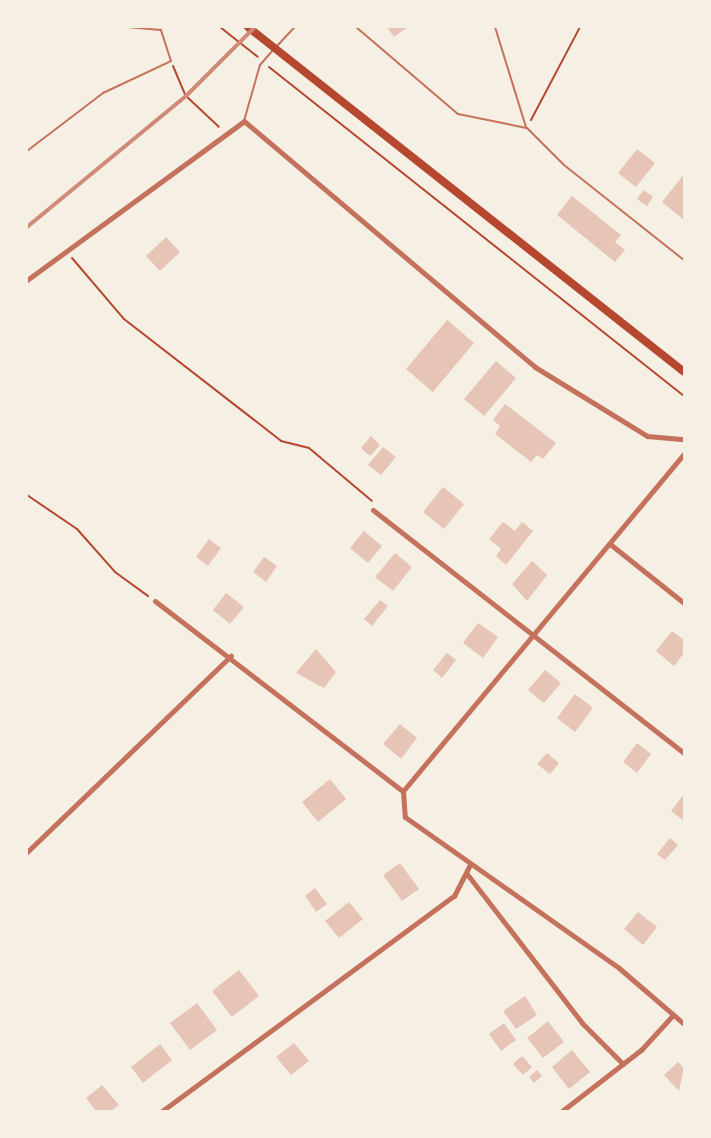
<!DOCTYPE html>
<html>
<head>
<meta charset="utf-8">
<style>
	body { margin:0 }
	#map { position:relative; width:711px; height:1138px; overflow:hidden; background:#f6efe4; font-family:"Noto Sans",sans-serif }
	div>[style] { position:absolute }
	.building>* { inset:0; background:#e6c5b7 }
	.path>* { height:2px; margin:-1px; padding:0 1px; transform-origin:1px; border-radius:1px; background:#b5482f }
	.service>* { height:2px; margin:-1px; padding:0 1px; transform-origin:1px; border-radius:1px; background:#c5725c }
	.minor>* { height:5px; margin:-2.5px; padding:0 2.5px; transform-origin:2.5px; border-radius:2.5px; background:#c5725c }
	.trunk>* { height:8px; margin:-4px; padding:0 4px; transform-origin:4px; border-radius:4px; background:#b5482f }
	.rail>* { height:4px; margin:-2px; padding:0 2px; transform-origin:2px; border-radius:2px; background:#cf8b77 }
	span { translate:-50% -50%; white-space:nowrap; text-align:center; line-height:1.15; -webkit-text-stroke:4.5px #f6efe4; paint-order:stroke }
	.frame { position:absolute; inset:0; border:28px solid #f6efe4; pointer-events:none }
</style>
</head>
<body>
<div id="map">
	<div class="building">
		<i style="clip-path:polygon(387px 27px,408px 27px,394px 37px)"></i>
		<i style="clip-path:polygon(637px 149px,655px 163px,636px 187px,618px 173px)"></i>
		<i style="clip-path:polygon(684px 174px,684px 220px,662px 202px)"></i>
		<i style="clip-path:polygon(644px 190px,653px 197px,647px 206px,637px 199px)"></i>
		<i style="clip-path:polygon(572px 196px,621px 235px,615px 242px,625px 250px,615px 262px,557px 215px)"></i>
		<i style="clip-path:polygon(166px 237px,180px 252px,160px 271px,146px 256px)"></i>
		<i style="clip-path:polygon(447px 320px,474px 343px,433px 392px,406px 369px)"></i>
		<i style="clip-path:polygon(496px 361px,516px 378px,484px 416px,464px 399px)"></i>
		<i style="clip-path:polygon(505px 404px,556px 443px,543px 459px,537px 455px,531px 462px,495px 434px,500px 426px,493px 420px)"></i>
		<i style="clip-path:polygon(371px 436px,380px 445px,370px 456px,361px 448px)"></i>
		<i style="clip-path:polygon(383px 447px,396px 457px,381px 475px,368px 465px)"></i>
		<i style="clip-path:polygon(443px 487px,464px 504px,444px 529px,423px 512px)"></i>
		<i style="clip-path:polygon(503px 522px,515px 531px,522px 522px,533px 531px,506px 565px,496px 556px,501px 549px,489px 539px)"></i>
		<i style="clip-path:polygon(364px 531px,382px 546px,368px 563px,350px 548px)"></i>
		<i style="clip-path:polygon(209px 539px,221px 548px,208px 566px,196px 557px)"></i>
		<i style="clip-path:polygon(395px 553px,412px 567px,393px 591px,375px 577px)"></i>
		<i style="clip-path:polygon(264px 557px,277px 566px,266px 582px,253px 572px)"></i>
		<i style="clip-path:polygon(532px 561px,547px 575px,527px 601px,512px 584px)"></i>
		<i style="clip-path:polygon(226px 593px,244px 607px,230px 624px,213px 610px)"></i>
		<i style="clip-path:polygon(380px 600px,388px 606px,372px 626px,364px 619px)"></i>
		<i style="clip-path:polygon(478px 623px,498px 637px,483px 658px,463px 643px)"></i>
		<i style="clip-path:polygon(672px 631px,684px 640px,684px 653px,674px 666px,656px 651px)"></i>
		<i style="clip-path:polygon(316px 649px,336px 672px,324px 688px,296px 673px)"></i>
		<i style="clip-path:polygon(447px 653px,456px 660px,442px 678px,433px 670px)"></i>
		<i style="clip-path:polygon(545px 670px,561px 683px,544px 703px,528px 690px)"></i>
		<i style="clip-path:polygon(575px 694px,593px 708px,575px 732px,557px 718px)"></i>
		<i style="clip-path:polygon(400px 724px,417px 738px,401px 759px,383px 744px)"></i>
		<i style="clip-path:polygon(637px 743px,651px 754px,637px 773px,623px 762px)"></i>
		<i style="clip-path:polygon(547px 753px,559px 763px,550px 774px,537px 764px)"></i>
		<i style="clip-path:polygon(330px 779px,346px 799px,318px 822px,302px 802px)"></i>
		<i style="clip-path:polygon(684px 794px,684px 821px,671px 811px)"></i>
		<i style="clip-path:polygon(670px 838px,678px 845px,665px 860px,657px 854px)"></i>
		<i style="clip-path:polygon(400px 863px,419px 889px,402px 901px,383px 875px)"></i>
		<i style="clip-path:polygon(315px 888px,327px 904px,316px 912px,305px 896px)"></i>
		<i style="clip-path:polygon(349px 902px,363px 919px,339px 938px,325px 921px)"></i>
		<i style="clip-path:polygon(638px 912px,657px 927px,643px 945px,624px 929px)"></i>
		<i style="clip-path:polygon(239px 970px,259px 996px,232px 1017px,212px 991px)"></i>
		<i style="clip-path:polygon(525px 996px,537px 1015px,516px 1029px,503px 1011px)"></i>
		<i style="clip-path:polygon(197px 1003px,217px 1030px,190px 1050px,170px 1023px)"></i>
		<i style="clip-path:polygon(548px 1021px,564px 1042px,543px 1058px,527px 1038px)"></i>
		<i style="clip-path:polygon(504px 1023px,516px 1040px,501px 1051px,489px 1034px)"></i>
		<i style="clip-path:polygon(294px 1043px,309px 1061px,291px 1075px,276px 1057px)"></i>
		<i style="clip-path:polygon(160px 1044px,172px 1060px,143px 1083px,131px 1067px)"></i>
		<i style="clip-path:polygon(572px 1050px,590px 1072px,569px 1089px,552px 1067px)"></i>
		<i style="clip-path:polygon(522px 1056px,532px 1067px,523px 1075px,513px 1064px)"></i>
		<i style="clip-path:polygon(678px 1062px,684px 1068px,679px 1091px,664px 1075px)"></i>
		<i style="clip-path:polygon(537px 1070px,542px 1076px,534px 1083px,529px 1077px)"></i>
		<i style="clip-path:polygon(102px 1085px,119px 1105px,111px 1111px,96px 1111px,86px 1098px)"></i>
	</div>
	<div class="path">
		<i style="left:220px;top:27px;width:48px;rotate:38.3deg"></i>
		<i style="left:173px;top:66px;width:33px;rotate:67deg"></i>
		<i style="left:186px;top:96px;width:45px;rotate:43.2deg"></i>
		<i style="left:269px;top:67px;width:530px;rotate:38.41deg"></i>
		<i style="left:531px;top:120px;width:105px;rotate:-62.2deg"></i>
		<i style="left:72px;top:258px;width:80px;rotate:49.6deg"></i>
		<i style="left:124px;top:319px;width:199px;rotate:37.8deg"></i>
		<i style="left:281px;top:441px;width:29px;rotate:14deg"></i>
		<i style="left:309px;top:448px;width:82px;rotate:40.1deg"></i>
		<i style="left:27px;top:495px;width:60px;rotate:34.2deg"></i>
		<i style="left:77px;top:529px;width:57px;rotate:48.5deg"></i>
		<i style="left:115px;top:572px;width:41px;rotate:36deg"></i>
	</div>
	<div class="service">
		<i style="left:356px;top:27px;width:134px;rotate:40.5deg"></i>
		<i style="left:458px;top:114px;width:70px;rotate:11.5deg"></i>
		<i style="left:527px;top:128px;width:52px;rotate:45deg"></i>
		<i style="left:564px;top:165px;width:153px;rotate:38.4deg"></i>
		<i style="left:495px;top:27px;width:105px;rotate:72.8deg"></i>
		<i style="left:277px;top:46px;width:26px;rotate:-47deg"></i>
		<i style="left:244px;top:121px;width:58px;rotate:-74.1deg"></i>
		<i style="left:260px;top:65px;width:20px;rotate:-49deg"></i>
		<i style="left:27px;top:151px;width:96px;rotate:-37.3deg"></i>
		<i style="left:103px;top:93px;width:75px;rotate:-25.2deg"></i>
		<i style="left:171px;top:61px;width:33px;rotate:-108deg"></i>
		<i style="left:161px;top:30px;width:37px;rotate:-175deg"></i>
	</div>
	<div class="minor">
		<i style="left:27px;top:280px;width:269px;rotate:-36.2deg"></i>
		<i style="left:244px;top:121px;width:381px;rotate:40.2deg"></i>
		<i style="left:535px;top:367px;width:132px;rotate:31.6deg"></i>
		<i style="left:647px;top:436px;width:37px;rotate:5deg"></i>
		<i style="left:373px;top:510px;width:395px;rotate:38deg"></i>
		<i style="left:610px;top:544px;width:95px;rotate:38.6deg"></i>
		<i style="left:155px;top:601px;width:312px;rotate:37.5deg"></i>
		<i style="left:403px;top:791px;width:26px;rotate:86deg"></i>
		<i style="left:405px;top:817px;width:262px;rotate:35.2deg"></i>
		<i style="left:619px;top:968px;width:86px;rotate:40.7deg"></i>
		<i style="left:403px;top:791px;width:439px;rotate:-50.2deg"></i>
		<i style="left:27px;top:852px;width:283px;rotate:-43.9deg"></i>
		<i style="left:467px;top:874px;width:188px;rotate:52.3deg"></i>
		<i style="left:582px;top:1023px;width:58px;rotate:45deg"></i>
		<i style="left:162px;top:1111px;width:363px;rotate:-36.4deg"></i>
		<i style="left:454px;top:896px;width:34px;rotate:-63deg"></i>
		<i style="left:562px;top:1111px;width:100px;rotate:-37.7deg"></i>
		<i style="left:641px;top:1050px;width:46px;rotate:-47.6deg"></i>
	</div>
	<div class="trunk">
		<i style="left:248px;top:27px;width:556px;rotate:38.35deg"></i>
	</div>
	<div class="rail">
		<i style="left:27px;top:227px;width:206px;rotate:-39.5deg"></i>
		<i style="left:186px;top:96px;width:98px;rotate:-45deg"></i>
	</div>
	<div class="frame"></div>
</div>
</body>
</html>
